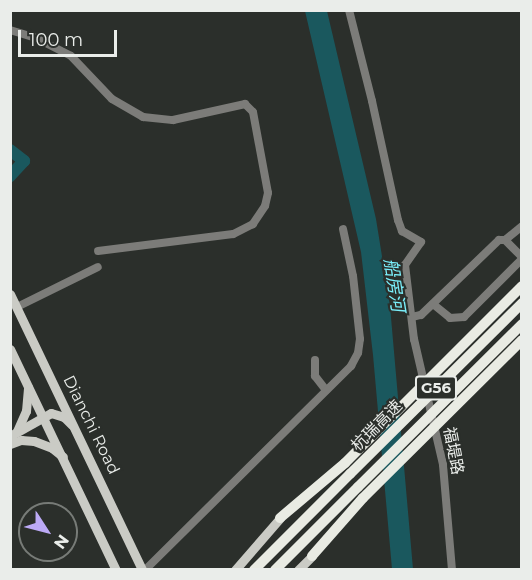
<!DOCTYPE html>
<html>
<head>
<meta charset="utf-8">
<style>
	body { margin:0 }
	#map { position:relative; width:532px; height:580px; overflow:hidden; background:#2b2f2b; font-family:Montserrat,"Noto Sans SC",sans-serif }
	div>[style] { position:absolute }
	.water>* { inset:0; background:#1a585e }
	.river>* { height:12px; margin:-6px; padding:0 6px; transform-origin:6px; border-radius:6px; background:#1a585e }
	.minor>* { height:8px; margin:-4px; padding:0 4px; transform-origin:4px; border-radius:4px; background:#7c7c79 }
	.major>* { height:9px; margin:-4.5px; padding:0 4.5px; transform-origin:4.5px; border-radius:4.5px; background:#cacbc5 }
	.highway>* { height:10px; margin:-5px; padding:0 5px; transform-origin:5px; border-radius:5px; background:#e9ebe3 }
	.highway-bridge>* { height:10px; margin:-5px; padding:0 5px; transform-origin:5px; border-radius:5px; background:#e9ebe3 }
	span { translate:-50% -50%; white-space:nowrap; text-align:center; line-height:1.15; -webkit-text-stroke:4.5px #2b2f2b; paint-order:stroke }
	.shield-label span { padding:2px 4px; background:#2b2f2b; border:2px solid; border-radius:4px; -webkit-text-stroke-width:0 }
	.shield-label { font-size:15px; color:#eaedea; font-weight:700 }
	.street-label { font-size:16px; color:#eaedea }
	.water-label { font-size:18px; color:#7bf1fd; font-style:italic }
	.frame { position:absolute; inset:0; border:12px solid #eaedea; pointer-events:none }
	.north { position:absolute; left:18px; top:502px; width:60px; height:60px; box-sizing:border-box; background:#2b2f2b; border:2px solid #777b77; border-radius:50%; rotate:126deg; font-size:16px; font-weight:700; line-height:24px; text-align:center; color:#eaedea }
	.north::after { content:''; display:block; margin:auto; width:21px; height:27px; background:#bcaaf6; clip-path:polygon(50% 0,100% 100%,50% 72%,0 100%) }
	.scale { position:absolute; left:18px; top:30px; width:99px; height:27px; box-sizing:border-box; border:3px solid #eaedea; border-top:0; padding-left:8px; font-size:18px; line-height:21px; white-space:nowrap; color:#eaedea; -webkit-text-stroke:4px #2b2f2b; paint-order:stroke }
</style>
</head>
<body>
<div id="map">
	<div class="water">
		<i style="clip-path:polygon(305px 11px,327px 11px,376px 219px,390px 306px,413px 569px,392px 569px,373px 355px,361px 252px)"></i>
	</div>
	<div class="river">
		<i style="left:10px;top:150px;width:18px;rotate:38deg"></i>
		<i style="left:24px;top:161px;width:21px;rotate:133deg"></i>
	</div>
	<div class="minor">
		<i style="left:349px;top:10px;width:94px;rotate:75.8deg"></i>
		<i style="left:372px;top:101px;width:122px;rotate:77.7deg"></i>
		<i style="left:398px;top:220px;width:12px;rotate:70deg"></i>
		<i style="left:402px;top:231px;width:22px;rotate:30deg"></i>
		<i style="left:421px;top:242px;width:28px;rotate:125deg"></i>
		<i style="left:405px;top:265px;width:75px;rotate:83.1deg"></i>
		<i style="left:414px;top:339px;width:129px;rotate:77deg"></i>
		<i style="left:443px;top:465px;width:105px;rotate:85.1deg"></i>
		<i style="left:10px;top:30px;width:27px;rotate:17deg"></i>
		<i style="left:36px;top:38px;width:39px;rotate:27deg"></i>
		<i style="left:71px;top:56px;width:59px;rotate:46.4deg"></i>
		<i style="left:112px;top:99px;width:36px;rotate:30deg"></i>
		<i style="left:143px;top:117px;width:30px;rotate:6deg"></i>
		<i style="left:173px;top:120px;width:74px;rotate:-12.5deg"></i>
		<i style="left:245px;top:104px;width:11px;rotate:45deg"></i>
		<i style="left:253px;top:112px;width:82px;rotate:79.5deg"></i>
		<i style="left:268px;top:193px;width:13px;rotate:103deg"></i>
		<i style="left:265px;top:206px;width:22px;rotate:124deg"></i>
		<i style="left:253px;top:224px;width:22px;rotate:153deg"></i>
		<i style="left:233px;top:234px;width:136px;rotate:172.8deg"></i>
		<i style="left:505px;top:240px;width:24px;rotate:45deg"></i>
		<i style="left:433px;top:304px;width:22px;rotate:39deg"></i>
		<i style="left:450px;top:318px;width:14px;rotate:-4deg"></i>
		<i style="left:464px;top:317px;width:82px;rotate:-45deg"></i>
		<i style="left:17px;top:307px;width:90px;rotate:-26.3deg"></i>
		<i style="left:412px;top:317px;width:9px;rotate:-13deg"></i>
		<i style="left:421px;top:315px;width:108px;rotate:-43.9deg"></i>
		<i style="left:499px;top:240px;width:6px"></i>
		<i style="left:505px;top:240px;width:22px;rotate:-39deg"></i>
		<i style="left:315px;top:360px;width:16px;rotate:90deg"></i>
		<i style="left:315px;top:376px;width:18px;rotate:52deg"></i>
		<i style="left:145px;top:570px;width:290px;rotate:-44.7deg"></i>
		<i style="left:351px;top:366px;width:15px;rotate:-62deg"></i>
		<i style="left:358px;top:353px;width:14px;rotate:-82deg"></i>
		<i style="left:360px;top:339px;width:63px;rotate:-96.3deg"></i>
		<i style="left:353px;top:276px;width:48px;rotate:-102deg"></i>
	</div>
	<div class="major">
		<i style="left:10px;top:294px;width:306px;rotate:64.4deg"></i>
		<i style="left:10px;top:349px;width:245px;rotate:64.4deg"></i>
		<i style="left:17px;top:431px;width:22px;rotate:-66deg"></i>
		<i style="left:26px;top:411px;width:24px;rotate:-85deg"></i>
		<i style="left:10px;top:436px;width:47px;rotate:-29.3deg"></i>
		<i style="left:51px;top:413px;width:14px;rotate:17deg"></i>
		<i style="left:64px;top:417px;width:11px;rotate:45deg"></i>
		<i style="left:10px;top:444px;width:12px;rotate:-20deg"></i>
		<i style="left:21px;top:440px;width:13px;rotate:4deg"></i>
		<i style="left:34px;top:441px;width:19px;rotate:21deg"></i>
		<i style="left:52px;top:448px;width:14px;rotate:39deg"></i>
		<i style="left:235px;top:570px;width:69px;rotate:-49.1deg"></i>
		<i style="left:298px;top:570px;width:20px;rotate:-45deg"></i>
	</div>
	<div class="highway">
		<i style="left:280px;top:518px;width:85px;rotate:-40.2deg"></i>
		<i style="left:312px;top:556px;width:77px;rotate:-48.7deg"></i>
		<i style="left:254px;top:570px;width:136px;rotate:-45deg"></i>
		<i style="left:275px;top:570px;width:117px;rotate:-45deg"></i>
	</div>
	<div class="highway-bridge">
		<i style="left:345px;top:463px;width:250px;rotate:-45deg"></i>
		<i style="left:350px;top:474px;width:243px;rotate:-44.8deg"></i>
		<i style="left:358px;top:487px;width:231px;rotate:-44.8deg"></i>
		<i style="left:363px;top:498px;width:224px;rotate:-44.8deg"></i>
	</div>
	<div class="shield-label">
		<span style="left:436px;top:388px">G56</span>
	</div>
	<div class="street-label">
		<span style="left:91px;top:425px;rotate:64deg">Dianchi Road</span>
		<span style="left:377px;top:426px;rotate:-45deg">杭瑞高速</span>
		<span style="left:453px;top:451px;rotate:79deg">福堤路</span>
	</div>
	<div class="water-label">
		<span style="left:394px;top:285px;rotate:81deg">船房河</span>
	</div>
	<div class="frame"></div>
	<div class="north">N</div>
	<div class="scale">100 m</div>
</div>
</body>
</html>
